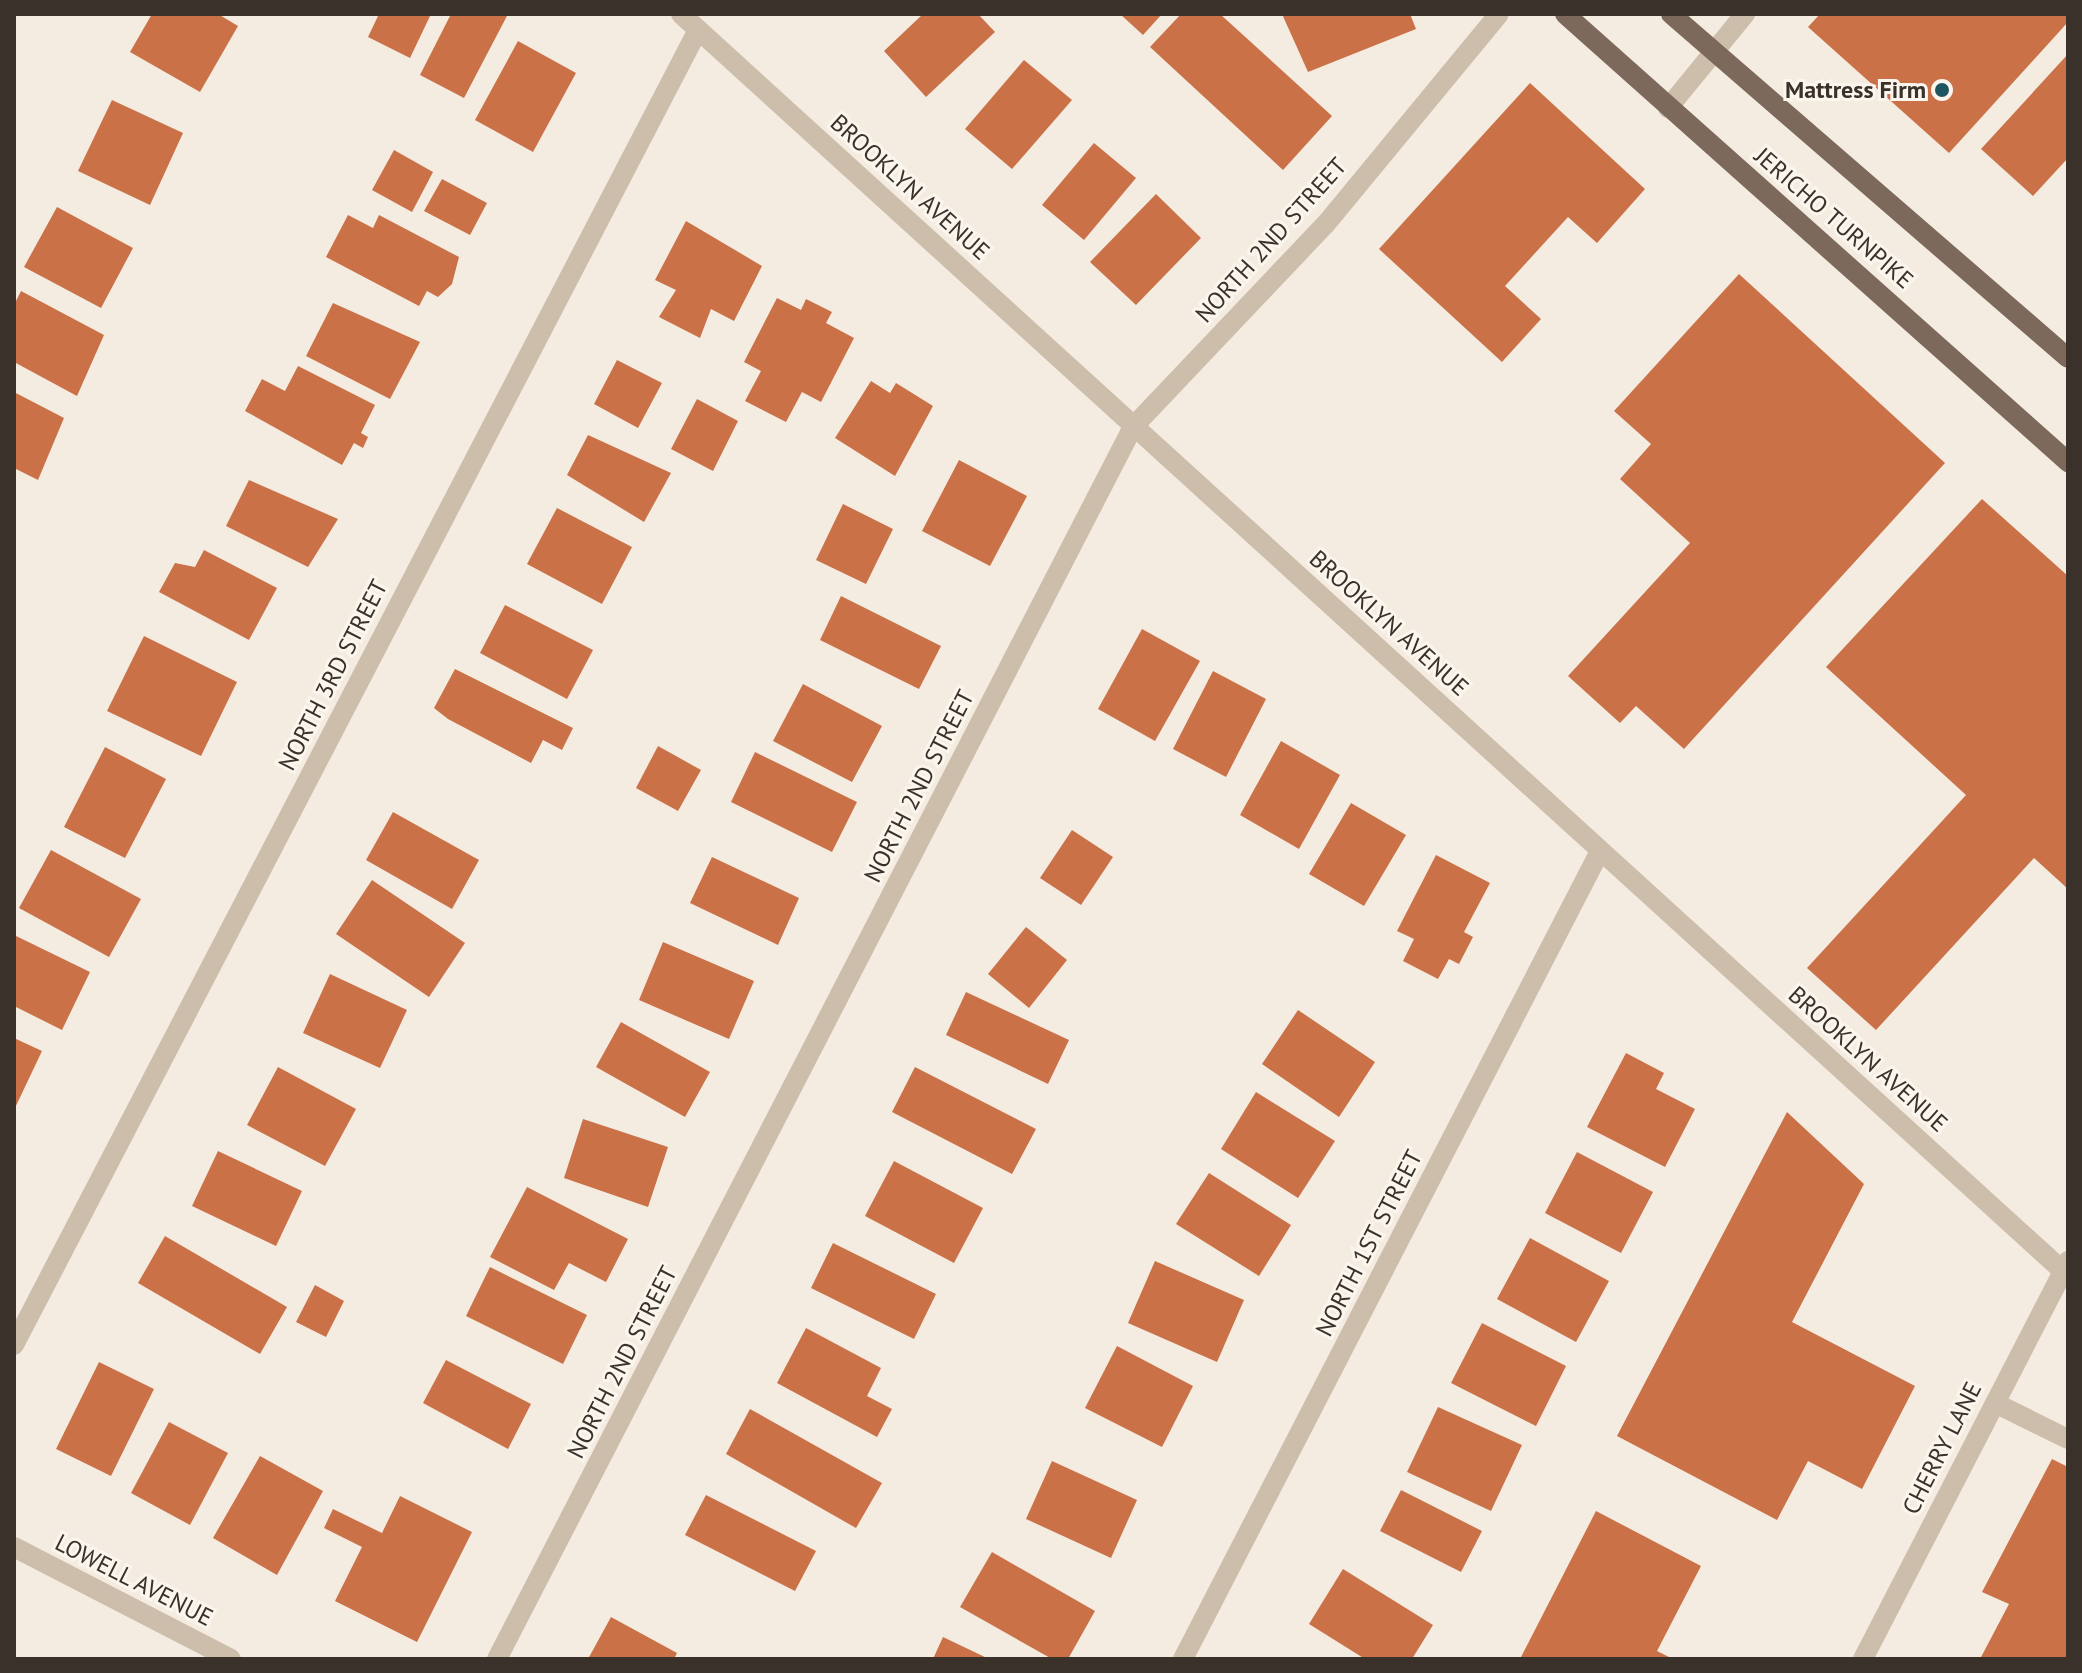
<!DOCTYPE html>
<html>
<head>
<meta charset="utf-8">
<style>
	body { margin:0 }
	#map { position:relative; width:2082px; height:1673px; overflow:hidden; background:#f4ece0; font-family:"PT Sans",sans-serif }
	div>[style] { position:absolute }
	.building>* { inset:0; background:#ca7148 }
	.service>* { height:20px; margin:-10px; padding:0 10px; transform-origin:10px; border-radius:10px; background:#cdbdab }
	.minor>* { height:20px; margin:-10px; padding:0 10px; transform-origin:10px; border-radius:10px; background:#cdbdab }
	.primary>* { height:20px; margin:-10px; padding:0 10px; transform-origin:10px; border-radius:10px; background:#7d695b }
	.dots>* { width:22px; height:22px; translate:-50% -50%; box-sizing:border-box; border:4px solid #fbf6ed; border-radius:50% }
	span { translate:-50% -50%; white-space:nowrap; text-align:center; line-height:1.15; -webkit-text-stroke:6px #fbf6ed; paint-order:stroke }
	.poi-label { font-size:24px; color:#3b312b; font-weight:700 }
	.right { translate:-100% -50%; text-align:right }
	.street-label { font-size:24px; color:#3b312b }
	.frame { position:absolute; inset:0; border:16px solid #3b312b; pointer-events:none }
</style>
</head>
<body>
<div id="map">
	<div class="building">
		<i style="clip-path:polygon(152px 14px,218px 14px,238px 26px,200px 92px,130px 52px)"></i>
		<i style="clip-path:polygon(379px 14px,431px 14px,410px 58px,368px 37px)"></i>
		<i style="clip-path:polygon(451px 14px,508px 14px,464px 98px,420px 75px)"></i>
		<i style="clip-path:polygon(923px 14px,978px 14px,995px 32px,926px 97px,884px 51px)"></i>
		<i style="clip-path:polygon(1120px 14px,1162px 14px,1143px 35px)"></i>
		<i style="clip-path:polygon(1181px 14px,1220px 14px,1332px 116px,1283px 170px,1150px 47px)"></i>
		<i style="clip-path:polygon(1282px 14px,1410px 14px,1416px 29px,1308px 72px)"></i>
		<i style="clip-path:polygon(1820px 14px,2068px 14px,2068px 22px,1949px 153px,1808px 27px)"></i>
		<i style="clip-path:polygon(518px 41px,576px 73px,533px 152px,475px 120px)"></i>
		<i style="clip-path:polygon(2068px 54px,2068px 158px,2033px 196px,1981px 149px)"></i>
		<i style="clip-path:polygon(1024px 60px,1072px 100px,1012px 169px,965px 129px)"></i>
		<i style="clip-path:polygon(1530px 83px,1645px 189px,1597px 243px,1568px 217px,1505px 286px,1541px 319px,1502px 362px,1379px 249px)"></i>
		<i style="clip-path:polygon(112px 100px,183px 133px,150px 205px,78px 171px)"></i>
		<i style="clip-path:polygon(1094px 143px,1136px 178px,1084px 240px,1042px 205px)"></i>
		<i style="clip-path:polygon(394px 150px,433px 172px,412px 212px,372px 190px)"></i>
		<i style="clip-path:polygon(442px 179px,487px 203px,470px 235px,424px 211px)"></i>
		<i style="clip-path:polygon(1156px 194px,1201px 238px,1136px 305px,1090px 262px)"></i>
		<i style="clip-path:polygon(57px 207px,133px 248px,101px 308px,24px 267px)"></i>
		<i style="clip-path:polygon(348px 215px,373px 228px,379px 215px,459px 257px,452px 284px,438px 297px,427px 291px,419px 306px,326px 257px)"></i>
		<i style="clip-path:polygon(686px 221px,762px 266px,734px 321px,711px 309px,700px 338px,659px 317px,676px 290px,655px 280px)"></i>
		<i style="clip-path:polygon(1739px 274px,1945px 463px,1684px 749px,1636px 706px,1620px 723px,1568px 676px,1690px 543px,1620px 479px,1651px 444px,1614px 411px)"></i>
		<i style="clip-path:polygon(21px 291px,104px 335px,77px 396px,14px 362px,14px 305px)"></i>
		<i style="clip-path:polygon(777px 298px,801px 310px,806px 299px,832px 312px,826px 323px,854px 338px,821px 402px,802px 392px,786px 422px,745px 401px,761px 371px,744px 362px)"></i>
		<i style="clip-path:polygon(333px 303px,420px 342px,390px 399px,306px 356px)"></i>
		<i style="clip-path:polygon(617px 360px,662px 383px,638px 428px,594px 404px)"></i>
		<i style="clip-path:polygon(298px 366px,375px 405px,361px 433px,368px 437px,363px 448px,354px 443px,342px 465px,245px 411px,262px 379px,285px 391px)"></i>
		<i style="clip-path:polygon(871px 381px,890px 393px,896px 383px,933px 406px,895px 476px,835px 438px)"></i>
		<i style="clip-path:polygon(14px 392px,64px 418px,38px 480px,14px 468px)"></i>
		<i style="clip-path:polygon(697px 399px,738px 421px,713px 471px,671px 449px)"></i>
		<i style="clip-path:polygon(588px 435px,671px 473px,644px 522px,567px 475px)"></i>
		<i style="clip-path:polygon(959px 460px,1027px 496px,990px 566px,922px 531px)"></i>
		<i style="clip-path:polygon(249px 480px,338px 519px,308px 567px,226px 526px)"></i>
		<i style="clip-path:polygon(1982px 499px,2068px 576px,2068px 889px,2034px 858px,1876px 1030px,1807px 968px,1966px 795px,1826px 667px)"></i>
		<i style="clip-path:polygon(843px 504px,893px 529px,866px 584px,816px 560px)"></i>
		<i style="clip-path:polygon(557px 508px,632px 547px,602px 604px,527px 564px)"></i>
		<i style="clip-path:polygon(204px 550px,277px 588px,249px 640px,159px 592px,175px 563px,195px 567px)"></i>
		<i style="clip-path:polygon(841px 596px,941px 646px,919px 689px,820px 640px)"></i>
		<i style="clip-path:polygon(505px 605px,593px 650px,567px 699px,480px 653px)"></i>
		<i style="clip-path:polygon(1142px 629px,1200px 661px,1155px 741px,1098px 709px)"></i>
		<i style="clip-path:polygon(144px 636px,237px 682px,201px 756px,107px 711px)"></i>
		<i style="clip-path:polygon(455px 669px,573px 728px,562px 750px,543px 740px,531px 763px,448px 719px,434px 708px)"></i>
		<i style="clip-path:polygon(1213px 671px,1266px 699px,1226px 777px,1173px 749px)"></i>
		<i style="clip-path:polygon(803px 684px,882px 726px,852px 782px,773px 741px)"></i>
		<i style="clip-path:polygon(1281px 741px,1340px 775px,1299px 849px,1240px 815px)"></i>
		<i style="clip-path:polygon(658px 746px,701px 770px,678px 811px,636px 788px)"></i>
		<i style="clip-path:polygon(105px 747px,166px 779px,125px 858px,64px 827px)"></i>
		<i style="clip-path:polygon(755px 752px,857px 802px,832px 852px,731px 802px)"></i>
		<i style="clip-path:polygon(1351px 803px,1406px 835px,1364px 906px,1309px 874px)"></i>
		<i style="clip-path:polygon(393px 812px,479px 860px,452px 909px,366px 860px)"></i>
		<i style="clip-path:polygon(1072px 830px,1113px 857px,1081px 905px,1040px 878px)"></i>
		<i style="clip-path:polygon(51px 850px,141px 899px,109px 957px,19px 908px)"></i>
		<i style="clip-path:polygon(1436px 855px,1490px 883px,1464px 932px,1473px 937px,1459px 964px,1449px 959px,1438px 979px,1403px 961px,1414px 939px,1397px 931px)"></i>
		<i style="clip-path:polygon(712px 857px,799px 898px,778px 945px,690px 903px)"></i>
		<i style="clip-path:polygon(372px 880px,465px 943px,429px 997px,336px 934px)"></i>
		<i style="clip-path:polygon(1026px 927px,1067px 960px,1029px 1008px,988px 974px)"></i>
		<i style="clip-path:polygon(14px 935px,90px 972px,62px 1030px,14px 1006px)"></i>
		<i style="clip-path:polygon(663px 942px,754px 981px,729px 1039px,639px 1000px)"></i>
		<i style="clip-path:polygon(330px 974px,407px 1010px,380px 1068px,303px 1033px)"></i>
		<i style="clip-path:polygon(966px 992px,1069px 1040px,1048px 1084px,946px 1035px)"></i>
		<i style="clip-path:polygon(1298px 1010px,1375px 1062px,1339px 1117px,1262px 1064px)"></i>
		<i style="clip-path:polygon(621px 1022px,710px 1072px,685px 1117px,596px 1067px)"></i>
		<i style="clip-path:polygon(14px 1038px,42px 1051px,14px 1110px)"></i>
		<i style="clip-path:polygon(1626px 1053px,1664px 1073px,1656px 1089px,1695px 1109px,1665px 1167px,1587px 1127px)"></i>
		<i style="clip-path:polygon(278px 1067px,356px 1109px,325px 1166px,247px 1125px)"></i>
		<i style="clip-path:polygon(915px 1067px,1036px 1129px,1012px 1174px,892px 1112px)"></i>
		<i style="clip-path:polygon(1256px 1092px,1335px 1141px,1298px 1198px,1221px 1149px)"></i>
		<i style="clip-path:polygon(1787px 1112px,1864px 1184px,1792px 1322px,1915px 1386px,1862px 1489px,1808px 1461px,1777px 1520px,1617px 1436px)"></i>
		<i style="clip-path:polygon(583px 1119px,668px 1147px,648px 1207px,564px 1178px)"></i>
		<i style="clip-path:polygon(218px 1151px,302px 1191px,276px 1246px,192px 1206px)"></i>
		<i style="clip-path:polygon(1577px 1152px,1653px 1192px,1621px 1253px,1545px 1213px)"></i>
		<i style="clip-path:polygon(894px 1161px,983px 1208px,954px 1263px,865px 1216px)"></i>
		<i style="clip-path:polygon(1209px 1173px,1291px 1225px,1259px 1276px,1176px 1224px)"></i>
		<i style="clip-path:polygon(527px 1187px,628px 1239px,606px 1282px,569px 1263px,554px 1290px,490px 1257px)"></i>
		<i style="clip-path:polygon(165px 1236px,287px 1307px,260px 1354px,138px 1283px)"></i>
		<i style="clip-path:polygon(1530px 1238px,1609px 1281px,1576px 1342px,1497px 1299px)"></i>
		<i style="clip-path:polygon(833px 1243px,936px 1294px,914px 1339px,811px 1288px)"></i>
		<i style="clip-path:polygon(1155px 1261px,1244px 1300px,1217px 1362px,1128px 1323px)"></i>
		<i style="clip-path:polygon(490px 1267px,587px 1315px,563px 1364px,466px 1316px)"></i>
		<i style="clip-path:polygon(315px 1285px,344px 1301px,326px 1337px,296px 1322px)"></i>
		<i style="clip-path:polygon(1482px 1323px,1566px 1366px,1536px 1426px,1451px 1383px)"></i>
		<i style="clip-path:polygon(806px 1328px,881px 1368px,867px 1396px,892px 1409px,877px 1437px,777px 1383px)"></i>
		<i style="clip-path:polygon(1117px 1346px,1193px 1386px,1162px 1447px,1085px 1408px)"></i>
		<i style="clip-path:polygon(446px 1360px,531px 1404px,508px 1449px,423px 1403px)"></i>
		<i style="clip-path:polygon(99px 1362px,154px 1389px,111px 1476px,56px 1449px)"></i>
		<i style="clip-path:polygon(1438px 1407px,1522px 1445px,1491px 1511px,1407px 1472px)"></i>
		<i style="clip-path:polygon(750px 1409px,882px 1483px,856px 1528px,726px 1454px)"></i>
		<i style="clip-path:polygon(169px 1422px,228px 1453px,190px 1525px,131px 1493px)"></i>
		<i style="clip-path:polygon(260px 1456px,323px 1491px,277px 1575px,213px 1538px)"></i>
		<i style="clip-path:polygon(2052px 1459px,2068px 1467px,2068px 1659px,1980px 1659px,2009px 1604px,1982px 1592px)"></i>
		<i style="clip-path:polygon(1052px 1461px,1137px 1500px,1111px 1558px,1026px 1519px)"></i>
		<i style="clip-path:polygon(1401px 1490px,1482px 1531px,1461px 1572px,1380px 1531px)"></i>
		<i style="clip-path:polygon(706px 1495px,816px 1551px,795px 1591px,685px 1535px)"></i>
		<i style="clip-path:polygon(400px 1496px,472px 1532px,417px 1642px,335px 1601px,362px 1547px,324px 1528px,333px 1509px,382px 1533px)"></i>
		<i style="clip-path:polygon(1596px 1511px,1701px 1566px,1657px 1651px,1673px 1659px,1520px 1659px)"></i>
		<i style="clip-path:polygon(992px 1552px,1095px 1611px,1068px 1659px,1052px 1659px,960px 1607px)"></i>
		<i style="clip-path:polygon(1343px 1569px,1433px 1625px,1412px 1659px,1365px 1659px,1309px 1624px)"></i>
		<i style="clip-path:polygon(611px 1617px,677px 1653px,674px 1659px,588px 1659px)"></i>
		<i style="clip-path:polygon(943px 1637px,989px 1659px,933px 1659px)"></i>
	</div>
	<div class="service">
		<i style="left:1995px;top:1403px;width:81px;rotate:26.3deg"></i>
	</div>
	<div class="minor">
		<i style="left:681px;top:14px;width:1868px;rotate:42.29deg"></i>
		<i style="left:1668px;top:108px;width:122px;rotate:-50.7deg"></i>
		<i style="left:14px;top:1345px;width:1482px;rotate:-62.52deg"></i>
		<i style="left:14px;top:1547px;width:244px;rotate:27.3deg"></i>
		<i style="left:497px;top:1659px;width:1386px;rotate:-62.7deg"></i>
		<i style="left:1133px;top:427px;width:279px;rotate:-46.5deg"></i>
		<i style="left:1325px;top:225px;width:273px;rotate:-50.5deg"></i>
		<i style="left:1183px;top:1659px;width:909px;rotate:-62.7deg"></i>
		<i style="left:1863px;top:1659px;width:448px;rotate:-62.7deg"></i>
	</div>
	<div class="primary">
		<i style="left:1565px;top:14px;width:674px;rotate:41.69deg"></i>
		<i style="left:1671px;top:14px;width:525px;rotate:40.91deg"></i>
	</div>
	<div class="dots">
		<i style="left:1942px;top:90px;background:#1e565f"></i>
	</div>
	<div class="poi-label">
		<span class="right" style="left:1926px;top:90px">Mattress Firm</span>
	</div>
	<div class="street-label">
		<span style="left:910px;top:187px;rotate:42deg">BROOKLYN AVENUE</span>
		<span style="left:1834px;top:218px;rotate:41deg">JERICHO TURNPIKE</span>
		<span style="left:1271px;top:240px;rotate:-48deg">NORTH 2ND STREET</span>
		<span style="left:1389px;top:623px;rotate:42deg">BROOKLYN AVENUE</span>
		<span style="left:333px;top:675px;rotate:-63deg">NORTH 3RD STREET</span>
		<span style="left:919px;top:786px;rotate:-63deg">NORTH 2ND STREET</span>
		<span style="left:1868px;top:1059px;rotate:42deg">BROOKLYN AVENUE</span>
		<span style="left:1369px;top:1243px;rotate:-63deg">NORTH 1ST STREET</span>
		<span style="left:622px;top:1362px;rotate:-63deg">NORTH 2ND STREET</span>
		<span style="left:1942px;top:1448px;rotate:-63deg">CHERRY LANE</span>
		<span style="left:134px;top:1580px;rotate:27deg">LOWELL AVENUE</span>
	</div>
	<div class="frame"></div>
</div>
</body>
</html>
